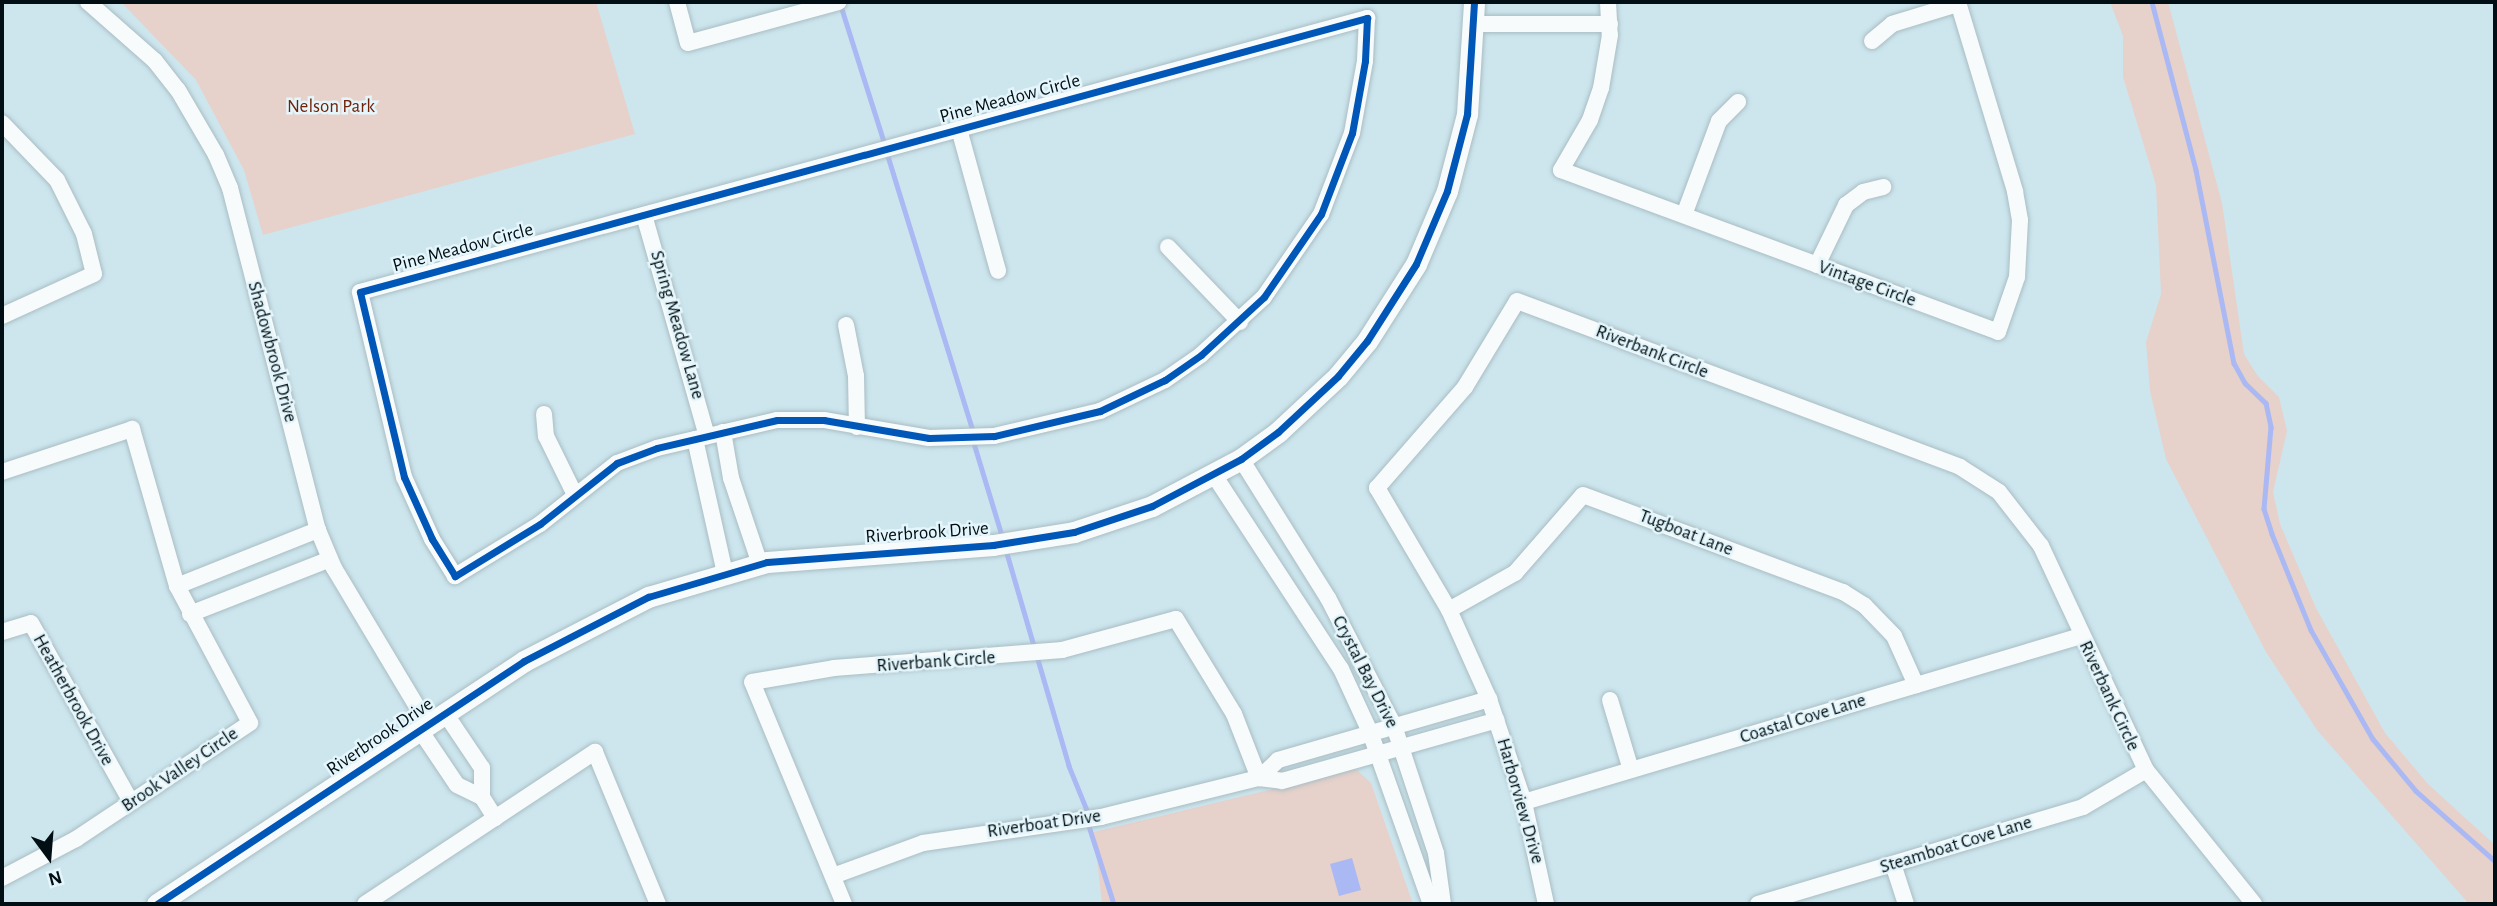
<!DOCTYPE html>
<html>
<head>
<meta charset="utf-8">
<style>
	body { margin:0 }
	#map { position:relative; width:2497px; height:906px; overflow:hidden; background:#cde6ee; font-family:"Alegreya Sans",sans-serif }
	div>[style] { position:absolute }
	.green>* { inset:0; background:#e6d1cb }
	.water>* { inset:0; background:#aab9f4 }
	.stream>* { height:4.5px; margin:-2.25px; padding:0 2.25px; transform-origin:2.25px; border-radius:2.25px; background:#aab9f4 }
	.roads { filter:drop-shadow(0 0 2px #a9bdc3) drop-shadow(0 0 2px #a9bdc3) }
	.minor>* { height:16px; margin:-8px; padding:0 8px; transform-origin:8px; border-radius:8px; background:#f8fbfc }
	.tertiary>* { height:21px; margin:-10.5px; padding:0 10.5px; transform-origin:10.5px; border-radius:10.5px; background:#f8fbfc }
	.cycleway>* { height:7px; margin:-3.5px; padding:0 3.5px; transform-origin:3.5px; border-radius:3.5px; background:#0057b8 }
	span { translate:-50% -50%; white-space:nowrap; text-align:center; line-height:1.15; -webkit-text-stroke:5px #e4f6fb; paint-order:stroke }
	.street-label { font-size:19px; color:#010f14 }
	.park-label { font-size:19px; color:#712208 }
	.frame { position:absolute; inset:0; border:4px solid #010f14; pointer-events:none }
	.north { position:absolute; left:14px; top:822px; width:70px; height:70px; -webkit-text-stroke:5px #e4f6fb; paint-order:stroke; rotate:164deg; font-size:19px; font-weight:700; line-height:28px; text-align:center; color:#010f14 }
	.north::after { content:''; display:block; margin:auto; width:24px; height:32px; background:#010f14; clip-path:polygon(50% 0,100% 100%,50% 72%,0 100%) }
</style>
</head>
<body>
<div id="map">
	<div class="green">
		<i style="clip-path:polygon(121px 2px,596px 2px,635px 134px,263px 235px,244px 170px,196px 80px)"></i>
		<i style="clip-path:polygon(2110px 2px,2168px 2px,2222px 203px,2244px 354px,2257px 375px,2279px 397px,2287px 431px,2273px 492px,2280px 524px,2316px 608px,2385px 733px,2428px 784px,2495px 845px,2495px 904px,2469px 904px,2317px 730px,2266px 652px,2166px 459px,2150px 391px,2146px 342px,2161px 294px,2156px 185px,2123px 77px,2123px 36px)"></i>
		<i style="clip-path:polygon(1356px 769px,1371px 783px,1413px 904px,1102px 904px,1094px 832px)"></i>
	</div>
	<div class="water">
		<i style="clip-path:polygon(1352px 858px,1361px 890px,1339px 896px,1330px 864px)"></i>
	</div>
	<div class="stream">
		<i style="left:2152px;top:2px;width:174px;rotate:75.3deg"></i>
		<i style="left:2196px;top:170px;width:197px;rotate:78.9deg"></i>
		<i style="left:2234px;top:363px;width:23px;rotate:61deg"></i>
		<i style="left:2245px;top:383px;width:29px;rotate:44deg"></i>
		<i style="left:2266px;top:403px;width:25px;rotate:78deg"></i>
		<i style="left:2271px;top:427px;width:82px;rotate:94.9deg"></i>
		<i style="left:2264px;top:509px;width:26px;rotate:72deg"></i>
		<i style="left:2272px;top:534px;width:104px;rotate:67.9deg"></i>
		<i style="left:2311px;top:630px;width:125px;rotate:60.4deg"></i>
		<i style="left:2373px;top:739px;width:67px;rotate:50.4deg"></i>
		<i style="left:2416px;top:791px;width:106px;rotate:41.5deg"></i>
		<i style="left:841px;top:6px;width:146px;rotate:72.4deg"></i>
		<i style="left:887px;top:153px;width:291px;rotate:72.8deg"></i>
		<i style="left:973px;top:440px;width:103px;rotate:73.1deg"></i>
		<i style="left:1006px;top:550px;width:225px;rotate:73.7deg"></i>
		<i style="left:1069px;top:766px;width:53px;rotate:67.8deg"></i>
		<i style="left:1088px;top:823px;width:85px;rotate:72.2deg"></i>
	</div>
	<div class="roads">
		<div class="minor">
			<i style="left:88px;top:2px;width:89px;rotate:41.4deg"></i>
			<i style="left:155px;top:61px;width:37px;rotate:52deg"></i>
			<i style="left:178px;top:90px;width:75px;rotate:59.7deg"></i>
			<i style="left:216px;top:155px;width:36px;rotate:67deg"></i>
			<i style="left:230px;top:188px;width:353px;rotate:75.6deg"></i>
			<i style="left:318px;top:530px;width:41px;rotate:67.2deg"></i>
			<i style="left:334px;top:568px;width:183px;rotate:59.1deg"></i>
			<i style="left:677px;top:2px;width:42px;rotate:75deg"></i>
			<i style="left:688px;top:43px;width:156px;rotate:-15.2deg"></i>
			<i style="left:1608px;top:2px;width:33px;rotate:87deg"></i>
			<i style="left:1610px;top:35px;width:54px;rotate:99.6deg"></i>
			<i style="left:1601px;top:88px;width:34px;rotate:109deg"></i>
			<i style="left:1590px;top:120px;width:58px;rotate:120.1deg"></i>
			<i style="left:1561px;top:170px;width:466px;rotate:20.3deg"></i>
			<i style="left:1998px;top:332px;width:58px;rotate:-70.9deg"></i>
			<i style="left:2017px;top:277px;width:57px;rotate:-87deg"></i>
			<i style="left:2020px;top:220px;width:29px;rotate:-100deg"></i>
			<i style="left:2015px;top:191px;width:197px;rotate:-106.8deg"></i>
			<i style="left:1367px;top:18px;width:43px;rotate:92.7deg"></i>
			<i style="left:1365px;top:61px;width:73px;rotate:100.2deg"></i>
			<i style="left:1352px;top:133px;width:87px;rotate:110.9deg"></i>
			<i style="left:1321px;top:214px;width:101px;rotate:124.5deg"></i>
			<i style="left:1264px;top:297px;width:86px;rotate:137.4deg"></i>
			<i style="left:1201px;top:355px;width:44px;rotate:145.2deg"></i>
			<i style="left:1165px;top:380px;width:72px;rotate:154.5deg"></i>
			<i style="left:1100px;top:411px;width:109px;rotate:166.7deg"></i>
			<i style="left:994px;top:436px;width:65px;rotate:178.2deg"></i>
			<i style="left:929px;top:438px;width:107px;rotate:-170.3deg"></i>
			<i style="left:824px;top:420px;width:47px;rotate:180deg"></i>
			<i style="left:777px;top:420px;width:123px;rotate:166.9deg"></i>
			<i style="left:657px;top:448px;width:43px;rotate:159.4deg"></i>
			<i style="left:617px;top:463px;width:98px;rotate:141.6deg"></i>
			<i style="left:540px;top:524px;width:100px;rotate:148.5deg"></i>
			<i style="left:455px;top:576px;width:44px;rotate:-121.9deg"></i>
			<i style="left:432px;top:539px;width:68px;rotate:-114.3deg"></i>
			<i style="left:404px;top:477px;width:190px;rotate:-103.4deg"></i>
			<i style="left:360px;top:292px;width:1044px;rotate:-15.22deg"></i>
			<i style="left:1475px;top:24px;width:135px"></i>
			<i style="left:1872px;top:41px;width:26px;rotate:-40deg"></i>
			<i style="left:1892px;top:24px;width:69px;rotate:-16.9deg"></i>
			<i style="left:2px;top:123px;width:79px;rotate:46deg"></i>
			<i style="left:57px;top:180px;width:60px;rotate:63.4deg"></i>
			<i style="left:84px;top:234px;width:41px;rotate:76deg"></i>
			<i style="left:94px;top:274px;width:101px;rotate:155.5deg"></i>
			<i style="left:959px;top:129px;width:147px;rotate:74.6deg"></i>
			<i style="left:644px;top:215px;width:230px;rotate:74.1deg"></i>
			<i style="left:1684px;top:215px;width:100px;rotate:-69.6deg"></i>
			<i style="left:1719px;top:121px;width:27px;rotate:-45deg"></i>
			<i style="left:1168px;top:247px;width:104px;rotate:46.2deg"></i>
			<i style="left:1817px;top:265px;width:67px;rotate:-64.2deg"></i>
			<i style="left:1846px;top:205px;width:21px;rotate:-37deg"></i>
			<i style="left:1863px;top:192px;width:21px;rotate:-14deg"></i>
			<i style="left:846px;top:325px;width:52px;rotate:78.9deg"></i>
			<i style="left:856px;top:376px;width:51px;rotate:88.9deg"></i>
			<i style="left:544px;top:414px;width:22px;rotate:85deg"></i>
			<i style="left:546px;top:436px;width:66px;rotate:63.8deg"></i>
			<i style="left:723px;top:432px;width:47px;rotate:80.1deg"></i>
			<i style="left:731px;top:478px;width:91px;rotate:71.4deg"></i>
			<i style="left:695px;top:439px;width:137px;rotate:77.4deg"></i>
			<i style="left:1241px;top:459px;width:164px;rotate:58deg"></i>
			<i style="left:1328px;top:598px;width:144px;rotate:62.7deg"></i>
			<i style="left:1394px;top:726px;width:134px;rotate:71.7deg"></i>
			<i style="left:1436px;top:853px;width:51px;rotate:82.2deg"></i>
			<i style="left:2px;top:472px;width:137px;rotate:-18.3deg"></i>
			<i style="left:132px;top:429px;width:163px;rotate:74deg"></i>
			<i style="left:177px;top:586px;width:155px;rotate:61.9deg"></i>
			<i style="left:250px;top:723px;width:209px;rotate:146.3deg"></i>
			<i style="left:76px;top:839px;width:84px;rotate:152.2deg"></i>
			<i style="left:1214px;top:475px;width:232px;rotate:56.8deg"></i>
			<i style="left:1341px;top:669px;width:69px;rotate:65.3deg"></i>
			<i style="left:1370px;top:732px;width:182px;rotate:70.5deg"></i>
			<i style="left:177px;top:586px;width:152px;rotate:-21.7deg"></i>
			<i style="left:1449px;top:610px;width:76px;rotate:-29.3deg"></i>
			<i style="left:1515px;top:573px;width:103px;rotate:-48.9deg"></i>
			<i style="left:1583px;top:495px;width:278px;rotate:20.5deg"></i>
			<i style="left:1843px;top:592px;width:25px;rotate:32deg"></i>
			<i style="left:1864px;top:605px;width:43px;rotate:45.9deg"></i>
			<i style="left:1894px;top:636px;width:54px;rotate:65.8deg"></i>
			<i style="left:190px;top:614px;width:150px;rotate:-21.4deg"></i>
			<i style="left:2px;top:632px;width:30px;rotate:-17deg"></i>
			<i style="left:31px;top:623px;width:205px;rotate:60.8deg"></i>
			<i style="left:1610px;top:700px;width:73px;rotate:73.3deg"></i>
			<i style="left:445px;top:713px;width:66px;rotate:56.1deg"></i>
			<i style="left:482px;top:768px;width:29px;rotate:90deg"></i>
			<i style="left:420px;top:730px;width:66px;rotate:56.1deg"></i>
			<i style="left:457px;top:785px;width:28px;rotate:26deg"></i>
			<i style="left:482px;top:797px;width:25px;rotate:58deg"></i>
			<i style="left:1259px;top:778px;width:26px;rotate:-43deg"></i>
			<i style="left:1278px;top:760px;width:220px;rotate:-16.1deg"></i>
			<i style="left:1524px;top:802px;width:581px;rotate:-16.6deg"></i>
			<i style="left:1893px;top:864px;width:42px;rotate:72deg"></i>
			<i style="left:833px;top:876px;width:96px;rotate:-20.1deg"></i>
			<i style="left:923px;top:843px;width:180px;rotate:-8.3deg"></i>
			<i style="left:1101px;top:817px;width:163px;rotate:-13.9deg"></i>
			<i style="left:1259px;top:778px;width:23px;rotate:7deg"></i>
			<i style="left:1282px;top:781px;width:223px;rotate:-15.8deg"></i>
			<i style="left:365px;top:904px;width:276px;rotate:-33.5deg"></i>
			<i style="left:595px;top:752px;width:165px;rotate:67.5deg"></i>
			<i style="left:844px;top:904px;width:240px;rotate:-112.5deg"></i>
			<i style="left:752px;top:682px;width:83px;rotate:-9.7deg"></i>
			<i style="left:834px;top:668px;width:229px;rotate:-4.5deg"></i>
			<i style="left:1062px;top:650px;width:118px;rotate:-15.2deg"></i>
			<i style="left:1176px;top:619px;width:111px;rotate:58.6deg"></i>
			<i style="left:1234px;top:714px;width:69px;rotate:68.7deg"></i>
			<i style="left:1546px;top:904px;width:104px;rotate:-102.2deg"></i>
			<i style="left:1524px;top:802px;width:109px;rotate:-108.8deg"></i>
			<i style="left:1489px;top:699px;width:98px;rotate:-114.2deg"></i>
			<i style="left:1449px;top:610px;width:142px;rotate:-120.5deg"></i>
			<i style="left:1377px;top:488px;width:134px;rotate:-48.9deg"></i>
			<i style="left:1465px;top:387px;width:100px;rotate:-58.8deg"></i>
			<i style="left:1517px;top:301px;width:473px;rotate:20.5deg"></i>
			<i style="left:1960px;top:467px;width:46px;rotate:32.7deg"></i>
			<i style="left:1999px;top:492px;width:68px;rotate:52.1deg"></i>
			<i style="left:2041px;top:546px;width:247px;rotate:64.9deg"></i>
			<i style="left:2146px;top:770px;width:172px;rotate:51.1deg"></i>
			<i style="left:1758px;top:904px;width:339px;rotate:-16.6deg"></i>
			<i style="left:2083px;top:807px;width:73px;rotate:-30.4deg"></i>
		</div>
		<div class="tertiary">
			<i style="left:157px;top:904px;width:440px;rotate:-33.5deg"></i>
			<i style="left:524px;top:661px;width:140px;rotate:-27.3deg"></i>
			<i style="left:648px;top:597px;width:124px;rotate:-16.4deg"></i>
			<i style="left:767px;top:562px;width:227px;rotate:-4.3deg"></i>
			<i style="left:993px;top:545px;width:82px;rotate:-9.1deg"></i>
			<i style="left:1074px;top:532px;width:82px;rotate:-18.4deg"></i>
			<i style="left:1152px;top:506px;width:101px;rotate:-27.8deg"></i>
			<i style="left:1241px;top:459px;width:46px;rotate:-36.1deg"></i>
			<i style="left:1278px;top:432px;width:82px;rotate:-43deg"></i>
			<i style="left:1338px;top:376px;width:45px;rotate:-50.4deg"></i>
			<i style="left:1367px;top:341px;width:91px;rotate:-57.5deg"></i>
			<i style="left:1416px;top:264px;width:79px;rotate:-67deg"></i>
			<i style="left:1447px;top:191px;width:80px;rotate:-75.4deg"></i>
			<i style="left:1467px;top:114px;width:112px;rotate:-86.4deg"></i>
		</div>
	</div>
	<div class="cycleway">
		<i style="left:1367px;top:18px;width:43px;rotate:92.7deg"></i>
		<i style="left:1365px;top:61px;width:73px;rotate:100.2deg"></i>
		<i style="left:1352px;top:133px;width:87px;rotate:110.9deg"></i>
		<i style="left:1321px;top:214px;width:101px;rotate:124.5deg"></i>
		<i style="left:1264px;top:297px;width:86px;rotate:137.4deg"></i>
		<i style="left:1201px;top:355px;width:44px;rotate:145.2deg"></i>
		<i style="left:1165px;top:380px;width:72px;rotate:154.5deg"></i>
		<i style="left:1100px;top:411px;width:109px;rotate:166.7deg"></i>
		<i style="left:994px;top:436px;width:65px;rotate:178.2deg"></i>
		<i style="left:929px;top:438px;width:107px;rotate:-170.3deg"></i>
		<i style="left:824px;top:420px;width:47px;rotate:180deg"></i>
		<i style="left:777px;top:420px;width:123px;rotate:166.9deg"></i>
		<i style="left:657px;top:448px;width:43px;rotate:159.4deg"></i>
		<i style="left:617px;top:463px;width:98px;rotate:141.6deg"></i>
		<i style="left:540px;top:524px;width:100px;rotate:148.5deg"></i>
		<i style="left:455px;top:576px;width:44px;rotate:-121.9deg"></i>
		<i style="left:432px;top:539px;width:68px;rotate:-114.3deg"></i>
		<i style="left:404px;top:477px;width:190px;rotate:-103.4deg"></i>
		<i style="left:360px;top:292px;width:1044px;rotate:-15.22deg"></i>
		<i style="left:157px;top:904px;width:440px;rotate:-33.5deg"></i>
		<i style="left:524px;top:661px;width:140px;rotate:-27.3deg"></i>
		<i style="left:648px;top:597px;width:124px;rotate:-16.4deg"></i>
		<i style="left:767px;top:562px;width:227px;rotate:-4.3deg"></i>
		<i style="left:993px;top:545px;width:82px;rotate:-9.1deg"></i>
		<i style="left:1074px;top:532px;width:82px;rotate:-18.4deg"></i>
		<i style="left:1152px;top:506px;width:101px;rotate:-27.8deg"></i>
		<i style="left:1241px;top:459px;width:46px;rotate:-36.1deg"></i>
		<i style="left:1278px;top:432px;width:82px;rotate:-43deg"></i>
		<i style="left:1338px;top:376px;width:45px;rotate:-50.4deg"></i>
		<i style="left:1367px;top:341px;width:91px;rotate:-57.5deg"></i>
		<i style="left:1416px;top:264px;width:79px;rotate:-67deg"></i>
		<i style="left:1447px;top:191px;width:80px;rotate:-75.4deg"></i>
		<i style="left:1467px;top:114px;width:112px;rotate:-86.4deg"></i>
	</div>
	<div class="street-label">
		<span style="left:1010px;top:99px;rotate:-15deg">Pine Meadow Circle</span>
		<span style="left:463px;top:248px;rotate:-15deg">Pine Meadow Circle</span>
		<span style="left:1867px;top:284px;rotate:20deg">Vintage Circle</span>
		<span style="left:677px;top:325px;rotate:74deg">Spring Meadow Lane</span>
		<span style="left:272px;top:352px;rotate:75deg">Shadowbrook Drive</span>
		<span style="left:1652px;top:352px;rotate:21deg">Riverbank Circle</span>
		<span style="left:927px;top:533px;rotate:-4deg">Riverbrook Drive</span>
		<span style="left:1686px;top:533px;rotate:21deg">Tugboat Lane</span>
		<span style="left:936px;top:662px;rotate:-4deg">Riverbank Circle</span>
		<span style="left:1365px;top:672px;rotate:63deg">Crystal Bay Drive</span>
		<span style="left:2109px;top:696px;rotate:65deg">Riverbank Circle</span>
		<span style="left:73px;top:700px;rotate:61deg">Heatherbrook Drive</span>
		<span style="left:1803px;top:719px;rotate:-17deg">Coastal Cove Lane</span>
		<span style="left:380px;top:737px;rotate:-34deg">Riverbrook Drive</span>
		<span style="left:180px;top:770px;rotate:-34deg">Brook Valley Circle</span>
		<span style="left:1520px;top:801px;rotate:74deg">Harborview Drive</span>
		<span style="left:1044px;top:824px;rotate:-8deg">Riverboat Drive</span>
		<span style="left:1956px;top:845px;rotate:-17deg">Steamboat Cove Lane</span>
	</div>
	<div class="park-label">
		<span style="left:331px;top:107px">Nelson Park</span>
	</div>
	<div class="frame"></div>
	<div class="north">N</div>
</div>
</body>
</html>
